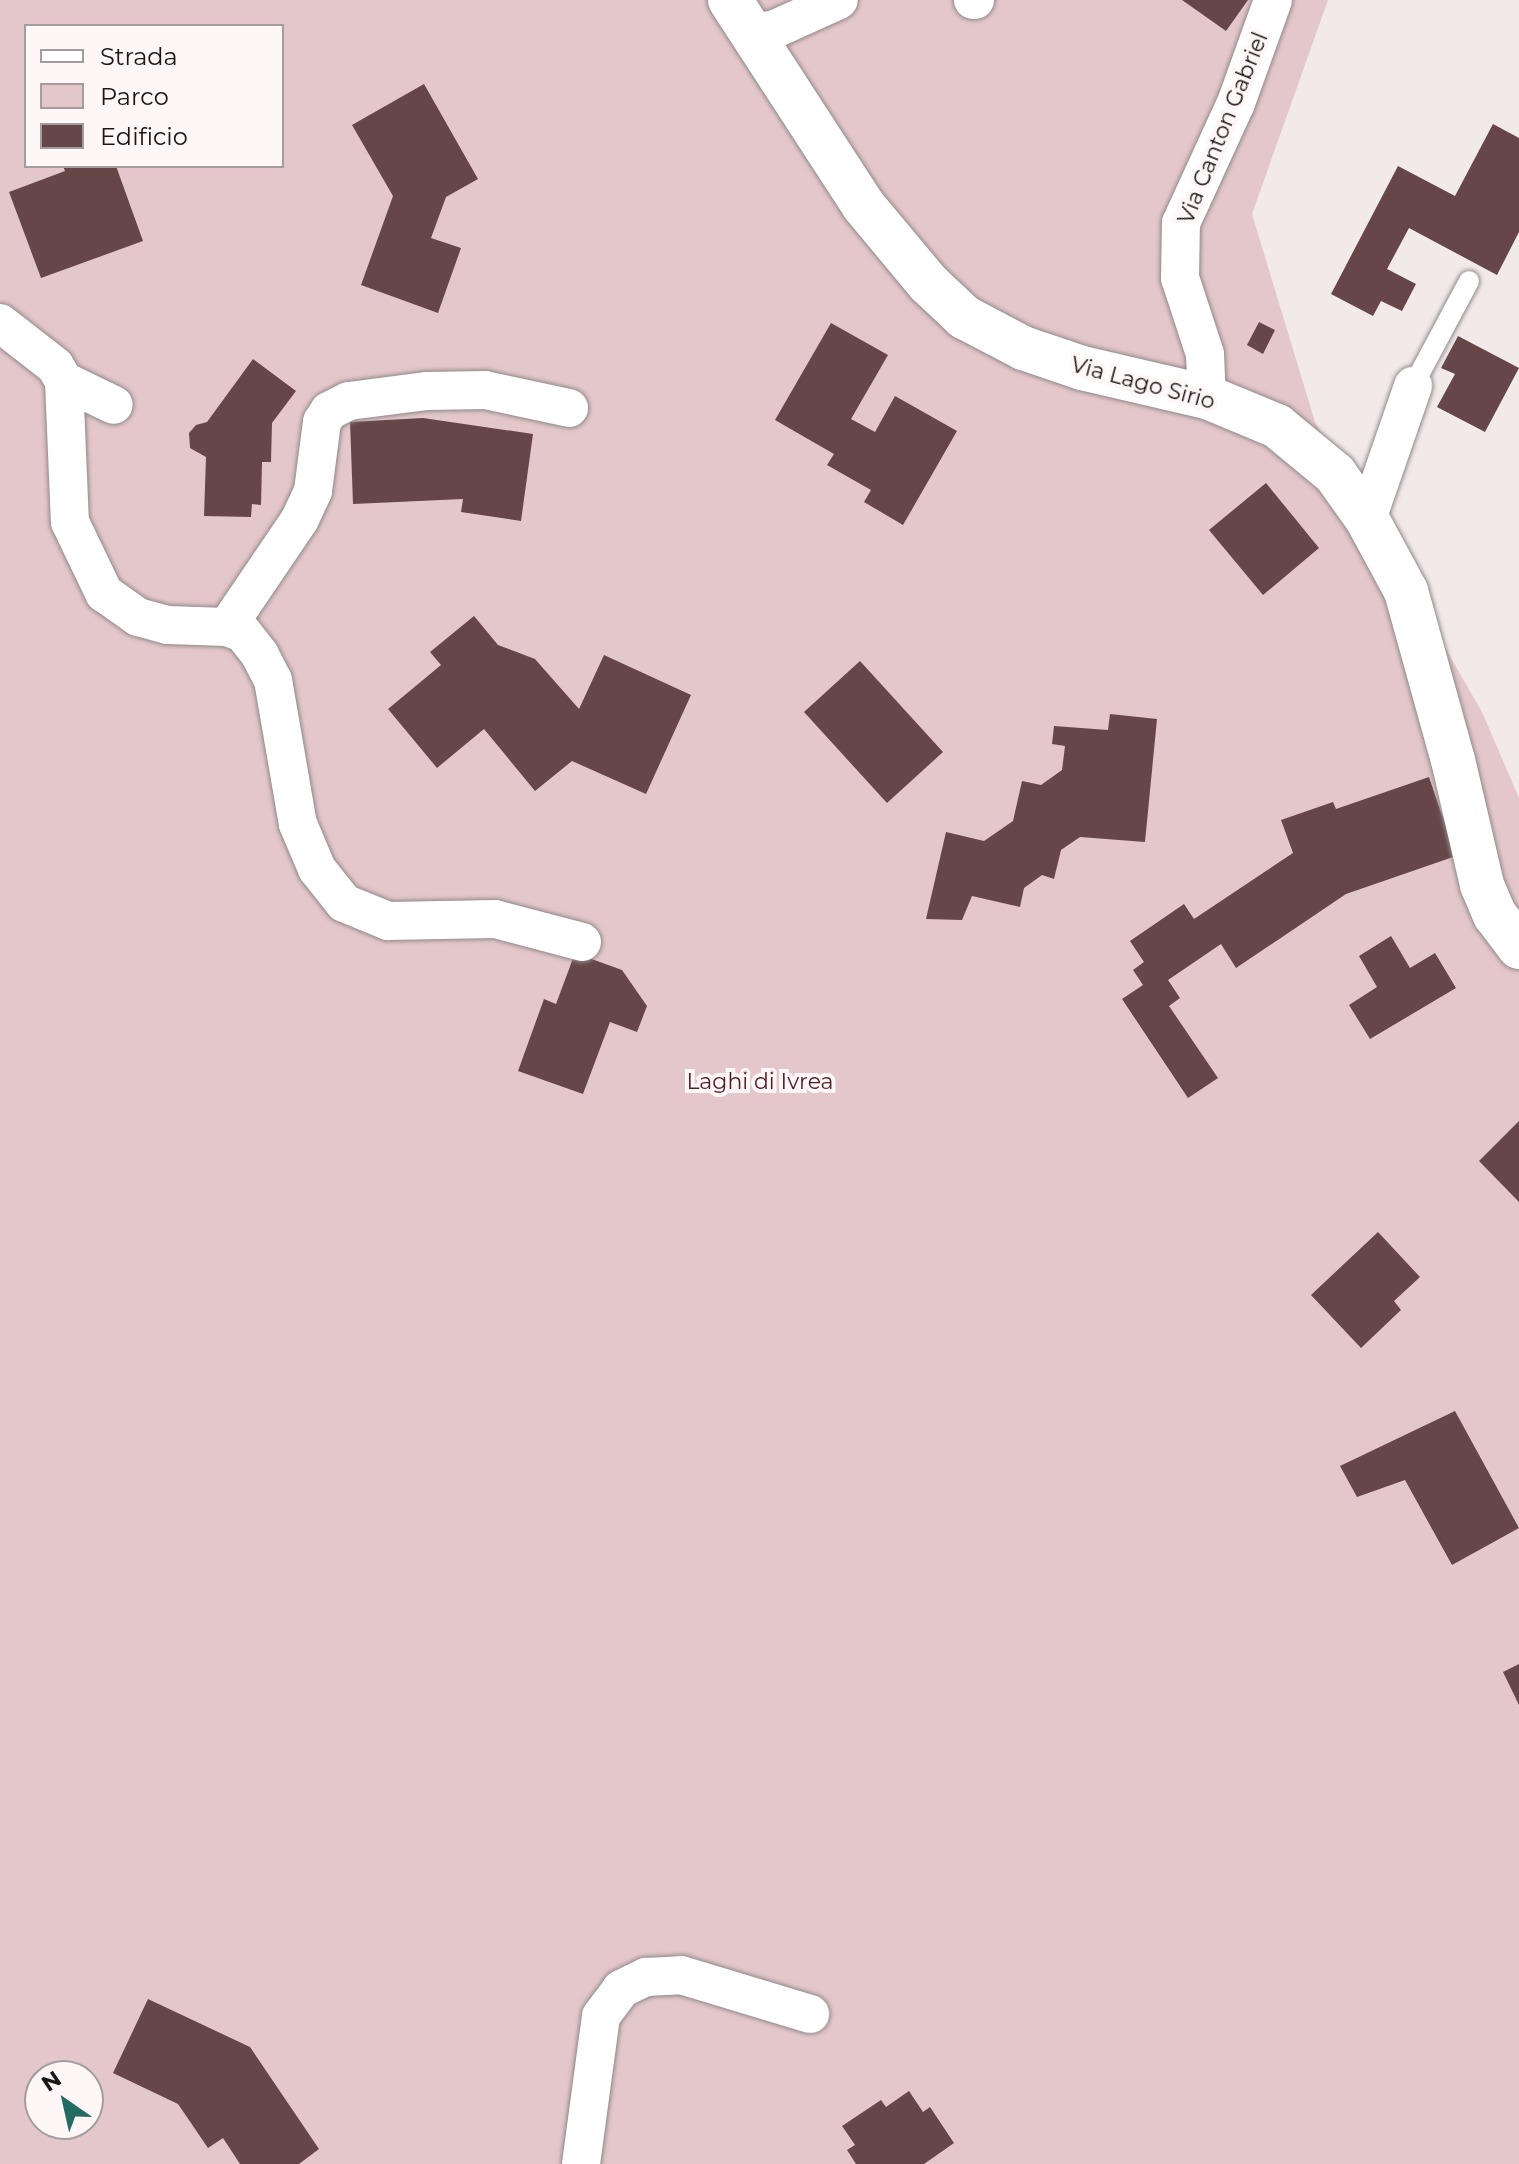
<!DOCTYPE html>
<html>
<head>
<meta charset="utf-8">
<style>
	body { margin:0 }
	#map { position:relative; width:1519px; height:2164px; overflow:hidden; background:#f2e9e9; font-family:Montserrat,sans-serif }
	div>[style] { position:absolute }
	.green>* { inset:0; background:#e4c7ca }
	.building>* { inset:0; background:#664649 }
	.roads { filter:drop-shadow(0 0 2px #918889) drop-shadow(0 0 2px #918889) }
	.service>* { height:20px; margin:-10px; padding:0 10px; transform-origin:10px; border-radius:10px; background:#fff }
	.minor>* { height:38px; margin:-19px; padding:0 19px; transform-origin:19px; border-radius:19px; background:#fff }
	.secondary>* { height:44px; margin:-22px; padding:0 22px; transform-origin:22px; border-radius:22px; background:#fff }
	span { translate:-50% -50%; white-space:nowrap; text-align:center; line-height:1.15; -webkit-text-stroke:8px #fef6f7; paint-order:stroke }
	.street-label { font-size:22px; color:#1a1717 }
	.park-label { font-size:22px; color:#511f28 }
	.legend { position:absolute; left:24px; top:24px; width:260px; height:144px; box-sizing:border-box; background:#fef6f7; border:2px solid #a39d9d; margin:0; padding:10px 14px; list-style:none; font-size:24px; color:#1a1717 }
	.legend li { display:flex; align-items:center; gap:16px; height:40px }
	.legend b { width:40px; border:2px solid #a39d9d }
	.north { position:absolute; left:24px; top:2060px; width:80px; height:80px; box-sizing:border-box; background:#fef6f7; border:2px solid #a39d9d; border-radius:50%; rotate:326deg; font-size:22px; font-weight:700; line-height:32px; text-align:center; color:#1a1717 }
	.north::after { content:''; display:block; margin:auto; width:28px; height:36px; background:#236c63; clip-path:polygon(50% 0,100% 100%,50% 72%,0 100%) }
</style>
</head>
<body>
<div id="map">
	<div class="green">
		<i style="clip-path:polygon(evenodd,0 0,1328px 0,1252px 214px,1315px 422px,1482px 712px,1519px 798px,1519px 2164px,0 2164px,0 0,26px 26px,282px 26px,282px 166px,26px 166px,26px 26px,0 0,40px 2076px,88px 2076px,88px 2124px,40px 2124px,40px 2076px)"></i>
	</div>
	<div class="building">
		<i style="clip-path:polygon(1182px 0,1248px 0,1226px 31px)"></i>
		<i style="clip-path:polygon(424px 84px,478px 179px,446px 197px,431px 238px,461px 248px,438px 313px,361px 285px,393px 196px,352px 125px)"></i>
		<i style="clip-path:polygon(1493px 124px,1519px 138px,1519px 232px,1497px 275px,1409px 228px,1387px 269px,1416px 284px,1402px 311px,1381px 301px,1373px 316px,1331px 294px,1398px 166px,1455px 196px)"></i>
		<i style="clip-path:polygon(63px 166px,116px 166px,143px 241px,41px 278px,9px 192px,65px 171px)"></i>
		<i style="clip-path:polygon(1259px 322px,1275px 330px,1263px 354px,1247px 345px)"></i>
		<i style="clip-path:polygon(831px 323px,888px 355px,851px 419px,875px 432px,895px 396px,957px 431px,903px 525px,864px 502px,871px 490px,827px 465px,834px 454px,775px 420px)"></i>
		<i style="clip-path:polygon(1458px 336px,1519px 368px,1485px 432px,1437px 407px,1455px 374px,1441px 368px)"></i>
		<i style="clip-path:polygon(253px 359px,296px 391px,272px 423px,271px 462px,262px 462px,261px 505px,252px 504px,251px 517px,204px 516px,206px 457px,190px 448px,189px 433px,196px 425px,207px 422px)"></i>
		<i style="clip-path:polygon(423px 418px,533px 434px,521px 521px,461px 512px,463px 499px,353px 504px,350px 422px)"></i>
		<i style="clip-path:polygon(1266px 483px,1319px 548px,1263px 595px,1209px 530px)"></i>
		<i style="clip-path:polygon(474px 616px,498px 645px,535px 659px,579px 709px,604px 655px,691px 695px,646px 794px,572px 761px,535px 791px,484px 729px,437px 768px,388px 709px,441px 665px,430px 652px)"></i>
		<i style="clip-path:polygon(860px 661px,943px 752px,887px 803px,804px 712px)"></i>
		<i style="clip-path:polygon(1110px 714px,1157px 719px,1145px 842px,1080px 837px,1061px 850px,1054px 879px,1042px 875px,1024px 888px,1020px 907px,972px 896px,962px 920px,926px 919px,946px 832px,984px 841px,1013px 821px,1022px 781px,1041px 785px,1062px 770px,1065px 746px,1052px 744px,1054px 726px,1108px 730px)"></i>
		<i style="clip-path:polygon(1429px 777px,1456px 856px,1346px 894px,1236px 968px,1221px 944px,1168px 980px,1180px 998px,1169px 1006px,1218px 1078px,1188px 1098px,1122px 999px,1143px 985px,1133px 970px,1144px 962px,1130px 941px,1184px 904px,1194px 919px,1293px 853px,1281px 820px,1333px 802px,1336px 809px)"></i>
		<i style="clip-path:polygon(1391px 936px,1410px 968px,1435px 953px,1456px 988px,1370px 1039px,1349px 1005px,1377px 987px,1359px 956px)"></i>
		<i style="clip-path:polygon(575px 953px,622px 970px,647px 1006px,637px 1032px,610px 1022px,583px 1094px,518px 1071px,544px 999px,556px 1004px)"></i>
		<i style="clip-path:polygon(1519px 1121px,1519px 1202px,1479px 1161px)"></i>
		<i style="clip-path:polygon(1378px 1232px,1420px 1277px,1394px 1301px,1401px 1310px,1361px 1348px,1311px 1295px)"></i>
		<i style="clip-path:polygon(1455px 1411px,1519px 1528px,1452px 1565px,1405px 1480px,1357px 1497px,1340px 1466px)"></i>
		<i style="clip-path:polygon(1519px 1664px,1519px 1705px,1503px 1672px)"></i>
		<i style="clip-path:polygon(148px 1999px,250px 2047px,319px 2149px,299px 2164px,240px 2164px,223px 2138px,208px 2148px,178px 2104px,113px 2073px)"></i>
		<i style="clip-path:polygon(909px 2091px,923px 2112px,930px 2107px,954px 2143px,924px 2164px,856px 2164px,847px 2150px,855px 2145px,842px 2126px,881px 2100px,886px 2107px)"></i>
	</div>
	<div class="roads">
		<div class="service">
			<i style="left:1413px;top:386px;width:119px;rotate:-61.9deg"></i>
		</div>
		<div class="minor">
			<i style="left:973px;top:0;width:2px"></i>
			<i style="left:751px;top:34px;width:25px;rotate:-12deg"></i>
			<i style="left:775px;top:29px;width:70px;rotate:-24.4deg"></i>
			<i style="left:0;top:323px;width:70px;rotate:38deg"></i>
			<i style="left:55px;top:366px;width:17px;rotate:59deg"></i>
			<i style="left:64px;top:381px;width:141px;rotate:87.6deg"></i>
			<i style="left:70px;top:522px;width:79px;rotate:64.4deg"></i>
			<i style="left:104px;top:593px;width:42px;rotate:35.2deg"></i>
			<i style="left:138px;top:617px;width:31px;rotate:15deg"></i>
			<i style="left:168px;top:625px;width:59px;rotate:1.9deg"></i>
			<i style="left:227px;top:627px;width:17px;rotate:21deg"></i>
			<i style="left:243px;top:633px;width:28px;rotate:52deg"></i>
			<i style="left:260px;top:655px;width:28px;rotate:63deg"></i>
			<i style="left:273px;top:680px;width:146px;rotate:80.2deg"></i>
			<i style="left:298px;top:824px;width:49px;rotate:67.1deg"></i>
			<i style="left:317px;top:869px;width:43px;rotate:51.5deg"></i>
			<i style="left:344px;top:903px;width:48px;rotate:22.2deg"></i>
			<i style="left:388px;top:921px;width:107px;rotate:-1.1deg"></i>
			<i style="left:495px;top:919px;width:90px;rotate:14.8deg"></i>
			<i style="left:64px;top:381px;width:55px;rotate:25.6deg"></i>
			<i style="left:1207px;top:397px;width:43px;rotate:-92.7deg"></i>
			<i style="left:1205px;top:354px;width:80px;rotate:-108.2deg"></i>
			<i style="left:1180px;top:278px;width:55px;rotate:-89deg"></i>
			<i style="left:1181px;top:223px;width:132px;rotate:-65.4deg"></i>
			<i style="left:1236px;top:103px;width:109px;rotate:-70.2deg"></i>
			<i style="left:1367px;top:519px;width:141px;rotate:-70.9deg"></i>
			<i style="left:227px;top:627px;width:130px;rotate:-55.9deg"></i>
			<i style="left:300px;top:519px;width:31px;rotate:-65deg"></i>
			<i style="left:313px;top:491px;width:70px;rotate:-82.6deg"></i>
			<i style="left:322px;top:422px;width:13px;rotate:-58deg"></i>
			<i style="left:329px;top:411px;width:22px;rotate:-27deg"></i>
			<i style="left:349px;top:401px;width:79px;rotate:-7.3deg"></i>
			<i style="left:427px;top:391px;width:58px;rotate:-1deg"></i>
			<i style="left:485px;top:390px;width:86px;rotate:12.1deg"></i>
			<i style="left:581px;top:2164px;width:149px;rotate:-82.3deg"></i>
			<i style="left:601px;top:2016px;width:34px;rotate:-53deg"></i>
			<i style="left:621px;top:1989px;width:28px;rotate:-26deg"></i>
			<i style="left:646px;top:1977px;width:35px;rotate:-3deg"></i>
			<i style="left:681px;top:1975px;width:135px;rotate:16.8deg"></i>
		</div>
		<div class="secondary">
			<i style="left:730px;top:0;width:244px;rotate:57deg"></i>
			<i style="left:863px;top:205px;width:102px;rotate:50.2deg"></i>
			<i style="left:928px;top:283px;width:50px;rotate:43.4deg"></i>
			<i style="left:964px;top:317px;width:67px;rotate:27.7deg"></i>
			<i style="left:1023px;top:348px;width:62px;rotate:18.7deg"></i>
			<i style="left:1082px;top:368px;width:128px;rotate:13.1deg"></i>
			<i style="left:1207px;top:397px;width:76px;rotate:22.5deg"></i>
			<i style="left:1277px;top:426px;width:75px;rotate:39.6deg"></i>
			<i style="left:1335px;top:474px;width:55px;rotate:54.6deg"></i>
			<i style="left:1367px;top:519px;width:82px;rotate:61.6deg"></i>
			<i style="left:1406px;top:591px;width:175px;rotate:74.5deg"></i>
			<i style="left:1453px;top:760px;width:128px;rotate:76.9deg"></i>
			<i style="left:1482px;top:885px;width:33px;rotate:67deg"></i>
			<i style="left:1495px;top:915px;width:40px;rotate:53deg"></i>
		</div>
	</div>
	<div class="street-label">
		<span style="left:1223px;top:128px;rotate:-68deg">Via Canton Gabriel</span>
		<span style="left:1143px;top:383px;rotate:15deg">Via Lago Sirio</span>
	</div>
	<div class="park-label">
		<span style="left:760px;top:1082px">Laghi di Ivrea</span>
	</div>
	<ul class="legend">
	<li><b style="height:10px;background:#fff"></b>Strada</li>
	<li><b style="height:22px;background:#e4c7ca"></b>Parco</li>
	<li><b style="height:22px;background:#664649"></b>Edificio</li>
	</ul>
	<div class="north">N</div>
</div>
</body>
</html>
